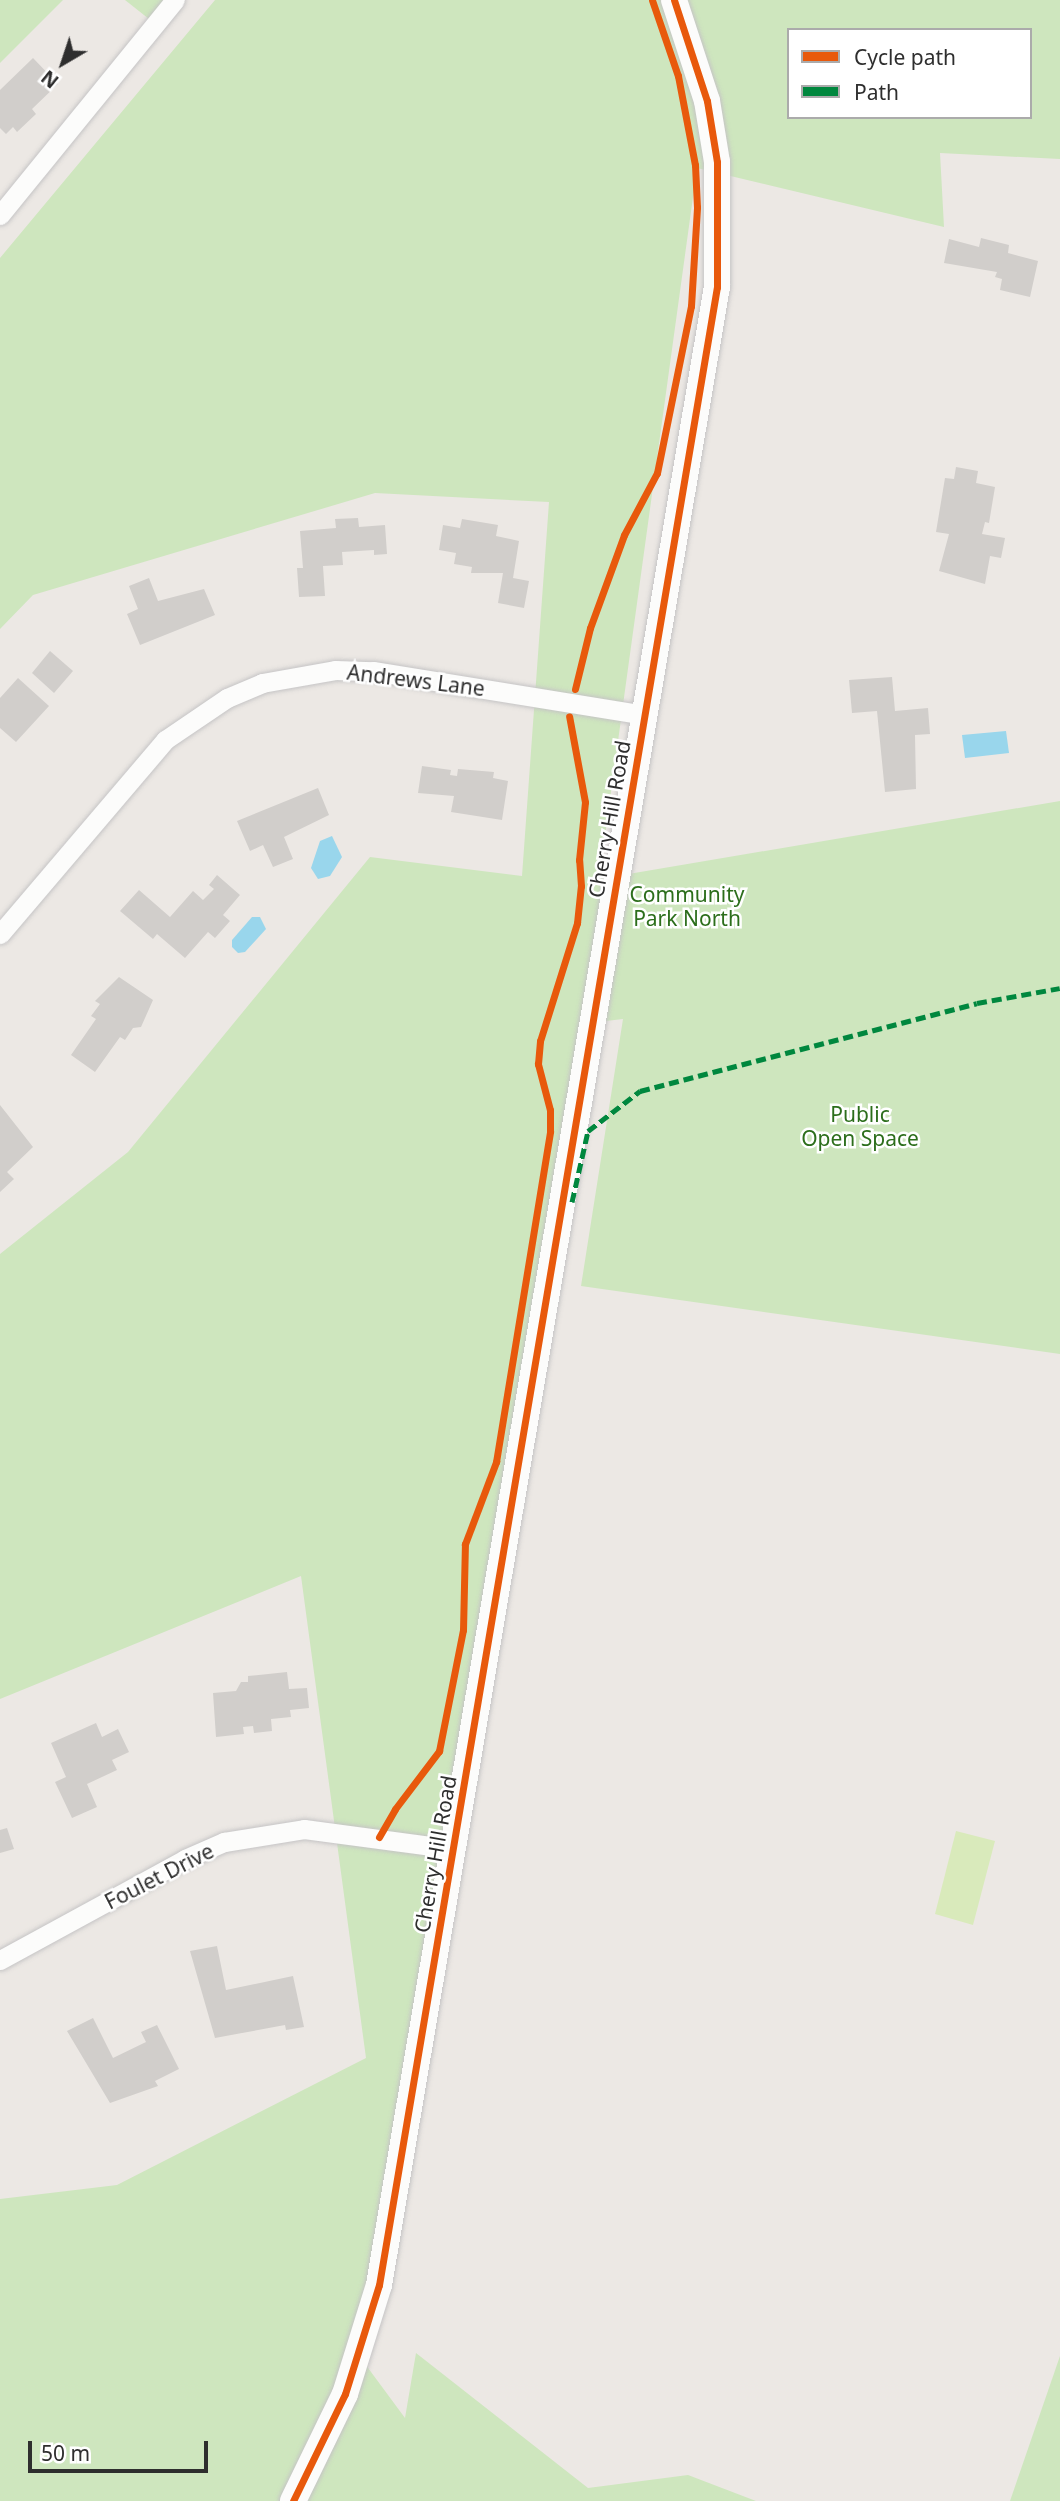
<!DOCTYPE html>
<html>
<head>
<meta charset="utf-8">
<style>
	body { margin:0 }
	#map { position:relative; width:1060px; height:2501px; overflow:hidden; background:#ece8e4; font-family:"Noto Sans",sans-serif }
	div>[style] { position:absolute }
	.green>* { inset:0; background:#cee6be }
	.pitch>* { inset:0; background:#d9eabb }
	.water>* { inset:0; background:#99d6ec }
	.building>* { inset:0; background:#d1cecb }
	.roads { filter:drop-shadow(0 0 2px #c5c4c5) drop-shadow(0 0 2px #c5c4c5) }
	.street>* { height:19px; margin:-9.5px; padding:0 9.5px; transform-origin:9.5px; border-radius:9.5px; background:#fcfcfb }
	.secondary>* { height:26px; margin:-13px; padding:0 13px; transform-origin:13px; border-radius:13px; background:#fcfcfb }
	.quiet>* { height:5px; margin-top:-2.5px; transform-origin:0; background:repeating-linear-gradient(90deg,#00873e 0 10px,transparent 0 15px) }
	.cycleway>* { height:7px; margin:-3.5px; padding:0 3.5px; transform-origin:3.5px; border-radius:3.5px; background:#e8590c }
	span { translate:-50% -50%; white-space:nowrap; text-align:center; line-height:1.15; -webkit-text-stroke:5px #fff; paint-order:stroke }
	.street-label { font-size:21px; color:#2e2e2e }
	.park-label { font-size:21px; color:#2c6e1b }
	.legend { position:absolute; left:787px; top:28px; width:245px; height:91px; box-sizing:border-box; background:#fff; border:2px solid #ababab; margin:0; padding:9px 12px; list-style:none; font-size:21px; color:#2e2e2e }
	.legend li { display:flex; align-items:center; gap:14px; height:35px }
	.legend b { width:35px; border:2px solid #ababab }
	.north { position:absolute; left:28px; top:28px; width:70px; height:70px; -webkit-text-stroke:5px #fff; paint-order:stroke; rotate:219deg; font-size:19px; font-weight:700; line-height:28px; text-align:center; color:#2e2e2e }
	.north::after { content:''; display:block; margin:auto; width:24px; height:32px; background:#2e2e2e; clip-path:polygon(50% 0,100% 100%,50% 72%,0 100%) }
	.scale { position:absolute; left:28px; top:2441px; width:180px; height:32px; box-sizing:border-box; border:4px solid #2e2e2e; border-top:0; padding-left:9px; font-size:21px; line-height:24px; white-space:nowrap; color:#2e2e2e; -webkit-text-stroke:5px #fff; paint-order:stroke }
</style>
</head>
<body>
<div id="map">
	<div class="green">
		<i style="clip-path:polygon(0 0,63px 0,0 63px)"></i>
		<i style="clip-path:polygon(125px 0,165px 0,149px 19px)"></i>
		<i style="clip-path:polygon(evenodd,215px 0,1060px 0,1060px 159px,940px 153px,944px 227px,697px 168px,599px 879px,1060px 801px,1060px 1354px,581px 1286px,623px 1019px,589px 1023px,357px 2353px,405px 2418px,416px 2353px,588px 2488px,688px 2475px,756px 2501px,0 2501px,0 2199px,117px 2185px,366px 2058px,301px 1576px,0 1699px,0 1254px,128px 1152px,370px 857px,522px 876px,549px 502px,375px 493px,33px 595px,0 629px,0 258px,215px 0,789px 30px,1030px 30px,1030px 117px,789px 117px,789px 30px)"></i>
		<i style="clip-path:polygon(1060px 2356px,1060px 2501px,1010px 2501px)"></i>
	</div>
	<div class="pitch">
		<i style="clip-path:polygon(956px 1831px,995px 1841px,973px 1925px,935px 1914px)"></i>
	</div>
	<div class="water">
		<i style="clip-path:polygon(1006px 731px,1009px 753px,965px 758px,962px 735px)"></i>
		<i style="clip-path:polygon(332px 836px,342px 857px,330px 876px,318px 879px,311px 868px,320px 841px)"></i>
		<i style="clip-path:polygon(252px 917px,260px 917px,266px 929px,245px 952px,238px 953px,232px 947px,232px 940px)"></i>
	</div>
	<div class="building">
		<i style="clip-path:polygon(33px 58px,58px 84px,32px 109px,36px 114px,17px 132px,13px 127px,6px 134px,0 128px,0 90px)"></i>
		<i style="clip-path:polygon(981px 238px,1009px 245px,1008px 253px,1038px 261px,1030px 297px,1000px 290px,1002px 279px,995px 277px,997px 272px,944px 263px,949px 239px,979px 247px)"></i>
		<i style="clip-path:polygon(956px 467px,978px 471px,976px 483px,995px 487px,989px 523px,985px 522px,982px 534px,1005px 538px,1001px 558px,990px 556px,985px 584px,939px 571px,949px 534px,936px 532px,945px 478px,954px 479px)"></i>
		<i style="clip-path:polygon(358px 518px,359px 527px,385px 525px,387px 554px,374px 555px,374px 550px,342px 552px,343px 565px,323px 566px,325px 596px,299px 597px,297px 568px,303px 568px,300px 531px,336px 528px,335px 519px)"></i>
		<i style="clip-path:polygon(462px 519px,498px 525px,496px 536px,519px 541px,513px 578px,529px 581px,524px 608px,498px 603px,503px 573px,471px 573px,472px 567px,454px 564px,456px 553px,439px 550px,443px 525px,460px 528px)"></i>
		<i style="clip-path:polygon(149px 578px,158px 601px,204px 589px,215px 615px,140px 645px,127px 614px,138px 609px,129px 586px)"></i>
		<i style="clip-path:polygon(50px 651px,73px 671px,54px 693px,32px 673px)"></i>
		<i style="clip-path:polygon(892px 677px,895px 711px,928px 708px,930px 734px,915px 735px,916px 789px,885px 792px,877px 711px,852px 713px,849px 680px)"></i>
		<i style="clip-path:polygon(18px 678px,49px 706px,16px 742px,0 728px,0 698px)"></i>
		<i style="clip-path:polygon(422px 766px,451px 770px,450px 775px,457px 776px,458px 769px,494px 772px,493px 778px,508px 781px,502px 820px,451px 812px,454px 796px,418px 793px)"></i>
		<i style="clip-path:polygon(318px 788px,329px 815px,284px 837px,293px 859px,273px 867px,263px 845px,250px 851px,237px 821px)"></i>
		<i style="clip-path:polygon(217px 875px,240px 895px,223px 915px,230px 921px,215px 938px,208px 932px,185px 958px,157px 934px,153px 939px,120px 911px,139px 890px,170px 917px,193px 891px,203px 900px,214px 889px,209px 885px)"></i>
		<i style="clip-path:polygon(119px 977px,153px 1000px,141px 1027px,133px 1028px,125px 1040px,120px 1037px,95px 1072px,71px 1055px,96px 1019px,91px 1016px,100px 1004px,95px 1001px)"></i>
		<i style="clip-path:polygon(0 1105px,33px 1147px,7px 1172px,14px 1179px,0 1192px)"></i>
		<i style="clip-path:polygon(287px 1672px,289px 1689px,307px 1688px,309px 1708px,290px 1710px,291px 1717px,271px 1719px,272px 1731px,254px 1733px,253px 1726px,243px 1727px,244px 1734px,216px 1737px,213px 1693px,236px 1691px,241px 1682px,248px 1682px,248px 1676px)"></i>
		<i style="clip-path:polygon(96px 1723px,102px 1737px,118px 1729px,129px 1752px,112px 1760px,117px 1770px,87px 1784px,97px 1807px,72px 1818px,55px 1782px,66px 1777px,51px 1743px)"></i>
		<i style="clip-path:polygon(7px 1828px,14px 1849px,0 1853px,0 1830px)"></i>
		<i style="clip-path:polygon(217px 1946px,226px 1990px,293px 1976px,304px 2027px,286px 2030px,285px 2025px,215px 2038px,190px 1951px)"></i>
		<i style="clip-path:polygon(93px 2018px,113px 2058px,146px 2042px,141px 2032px,157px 2025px,179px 2069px,155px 2081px,158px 2086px,110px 2103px,67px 2031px)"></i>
	</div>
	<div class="roads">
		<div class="street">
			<i style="left:0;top:215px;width:277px;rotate:-50.9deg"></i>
			<i style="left:0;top:934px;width:255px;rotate:-49.6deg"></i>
			<i style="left:165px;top:740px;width:75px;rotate:-34.1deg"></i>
			<i style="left:227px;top:698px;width:38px;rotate:-23deg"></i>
			<i style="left:262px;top:683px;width:74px;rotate:-10.1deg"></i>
			<i style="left:335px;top:670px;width:38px;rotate:2deg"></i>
			<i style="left:373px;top:671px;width:275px;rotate:9.2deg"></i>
			<i style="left:0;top:1960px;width:211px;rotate:-28.6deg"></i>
			<i style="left:185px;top:1859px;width:43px;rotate:-23.6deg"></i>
			<i style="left:224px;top:1842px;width:81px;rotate:-9.2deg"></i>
			<i style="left:304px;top:1829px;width:150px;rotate:7.6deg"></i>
		</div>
		<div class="secondary">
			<i style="left:293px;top:2501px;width:119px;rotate:-64.1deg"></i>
			<i style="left:345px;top:2394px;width:114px;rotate:-72.7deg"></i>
			<i style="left:379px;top:2285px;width:2026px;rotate:-80.4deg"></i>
			<i style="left:717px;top:287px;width:125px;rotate:-90deg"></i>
			<i style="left:717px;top:162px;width:62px;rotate:-99.3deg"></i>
			<i style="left:707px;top:101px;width:106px;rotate:-108.1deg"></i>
		</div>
	</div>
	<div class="quiet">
		<i style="left:572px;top:1202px;width:73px;rotate:-77.3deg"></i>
		<i style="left:588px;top:1131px;width:66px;rotate:-37.6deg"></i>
		<i style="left:640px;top:1091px;width:348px;rotate:-14.6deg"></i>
		<i style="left:977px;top:1003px;width:84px;rotate:-10.2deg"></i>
	</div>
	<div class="cycleway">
		<i style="left:575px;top:689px;width:63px;rotate:-76.2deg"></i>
		<i style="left:590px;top:628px;width:99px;rotate:-69.9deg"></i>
		<i style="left:624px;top:535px;width:70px;rotate:-62deg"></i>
		<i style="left:657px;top:473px;width:170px;rotate:-78.5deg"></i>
		<i style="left:691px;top:306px;width:99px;rotate:-86.5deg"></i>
		<i style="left:697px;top:207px;width:42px;rotate:-92.7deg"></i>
		<i style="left:695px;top:165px;width:91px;rotate:-100.8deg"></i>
		<i style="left:678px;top:76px;width:80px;rotate:-108.9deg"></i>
		<i style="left:379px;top:1837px;width:32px;rotate:-60deg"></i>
		<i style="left:395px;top:1809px;width:73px;rotate:-52.8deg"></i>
		<i style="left:439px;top:1751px;width:123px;rotate:-78.8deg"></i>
		<i style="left:463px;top:1630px;width:86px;rotate:-88.7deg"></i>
		<i style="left:465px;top:1544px;width:88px;rotate:-69.3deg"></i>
		<i style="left:496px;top:1462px;width:335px;rotate:-80.7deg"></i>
		<i style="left:550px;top:1131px;width:21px;rotate:-90deg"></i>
		<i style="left:550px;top:1110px;width:48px;rotate:-104.6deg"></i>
		<i style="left:538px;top:1064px;width:23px;rotate:-85deg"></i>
		<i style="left:540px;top:1041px;width:124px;rotate:-72.6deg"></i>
		<i style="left:577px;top:923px;width:37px;rotate:-84deg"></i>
		<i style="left:581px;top:886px;width:26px;rotate:-94deg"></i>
		<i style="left:579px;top:860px;width:58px;rotate:-84.1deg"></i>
		<i style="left:585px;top:802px;width:87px;rotate:-100.5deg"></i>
		<i style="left:293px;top:2501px;width:119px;rotate:-64.1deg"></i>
		<i style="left:345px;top:2394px;width:114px;rotate:-72.7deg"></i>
		<i style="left:379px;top:2285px;width:2026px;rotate:-80.4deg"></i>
		<i style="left:717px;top:287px;width:125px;rotate:-90deg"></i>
		<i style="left:717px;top:162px;width:62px;rotate:-99.3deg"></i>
		<i style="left:707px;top:101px;width:106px;rotate:-108.1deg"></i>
	</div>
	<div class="street-label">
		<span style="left:416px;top:680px;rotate:7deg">Andrews Lane</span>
		<span style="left:609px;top:819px;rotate:-80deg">Cherry Hill Road</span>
		<span style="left:435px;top:1854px;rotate:-80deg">Cherry Hill Road</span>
		<span style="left:159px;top:1876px;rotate:-27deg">Foulet Drive</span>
	</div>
	<div class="park-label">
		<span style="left:687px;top:906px">Community<br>Park North</span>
		<span style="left:860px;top:1126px">Public<br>Open Space</span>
	</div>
	<ul class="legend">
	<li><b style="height:9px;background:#e8590c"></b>Cycle path</li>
	<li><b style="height:9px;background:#00873e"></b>Path</li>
	</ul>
	<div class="north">N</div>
	<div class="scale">50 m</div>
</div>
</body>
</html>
